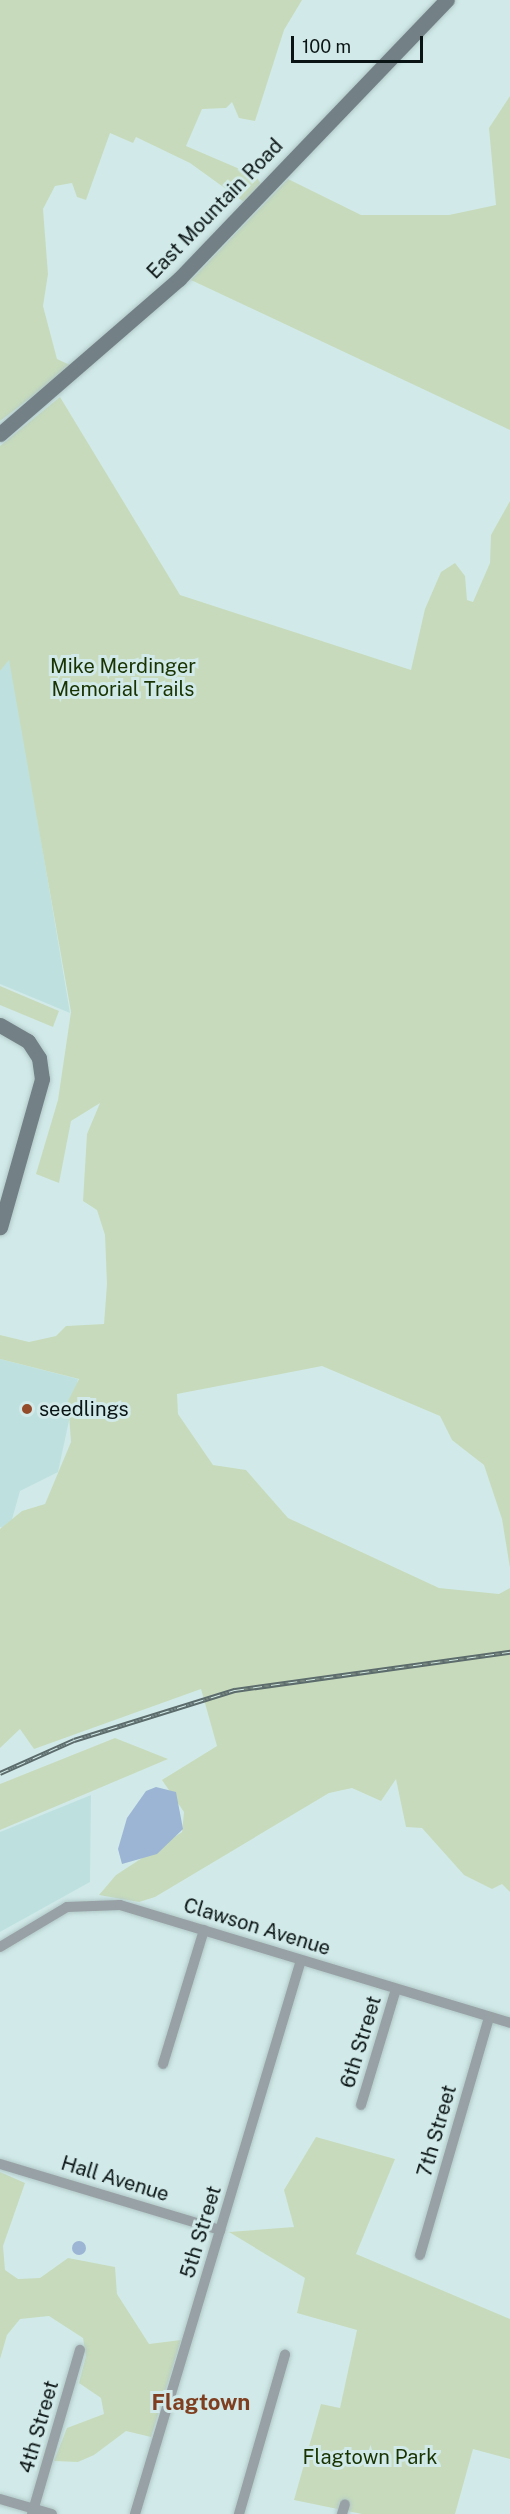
<!DOCTYPE html>
<html>
<head>
<meta charset="utf-8">
<style>
	body { margin:0 }
	#map { position:relative; width:510px; height:2514px; overflow:hidden; background:#d1eae9; font-family:"Public Sans",sans-serif }
	div>[style] { position:absolute }
	.built>* { inset:0; background:#bee1e0 }
	.green>* { inset:0; background:#c7dbbc }
	.water>* { inset:0; background:#9cb5d4 }
	.round { border-radius:50% }
	.roads { filter:drop-shadow(0 0 2px #b1c8c7) drop-shadow(0 0 2px #b1c8c7) }
	.street>* { height:10px; margin:-5px; padding:0 5px; transform-origin:5px; border-radius:5px; background:#98a1a5 }
	.secondary>* { height:15px; margin:-7.5px; padding:0 7.5px; transform-origin:7.5px; border-radius:7.5px; background:#738086 }
	.rail>* { height:5px; margin-top:-2.5px; transform-origin:0; background:repeating-linear-gradient(90deg,#d1eae9 0 9px,#5c6b6b 0 18px); box-sizing:border-box; border-block:2px solid #5c6b6b }
	.dots>* { width:16px; height:16px; translate:-50% -50%; box-sizing:border-box; border:3px solid #d1eae9; border-radius:50% }
	span { translate:-50% -50%; white-space:nowrap; text-align:center; line-height:1.15; -webkit-text-stroke:6px #d1eae9; paint-order:stroke }
	.street-label { font-size:20px; color:#0b1414 }
	.park-label { font-size:20px; color:#183301 }
	.poi-label { font-size:20px; color:#0b1414 }
	.left { translate:0 -50%; text-align:left }
	.quarter-label { font-size:22px; color:#7f3e1f; font-weight:700 }
	.scale { position:absolute; left:291px; top:36px; width:132px; height:27px; box-sizing:border-box; border:3px solid #0b1414; border-top:0; padding-left:8px; font-size:18px; line-height:21px; white-space:nowrap; color:#0b1414; -webkit-text-stroke:4px #d1eae9; paint-order:stroke }
</style>
</head>
<body>
<div id="map">
	<div class="built">
		<i style="clip-path:polygon(10px 655px,70px 1013px,0 984px,0 669px)"></i>
		<i style="clip-path:polygon(0 1359px,78px 1379px,58px 1472px,20px 1491px,9px 1530px,0 1527px)"></i>
		<i style="clip-path:polygon(91px 1795px,90px 1882px,0 1932px,0 1832px)"></i>
	</div>
	<div class="green">
		<i style="clip-path:polygon(0 0,302px 0,284px 30px,255px 121px,239px 118px,232px 102px,226px 108px,202px 109px,186px 146px,256px 176px,261px 184px,244px 202px,190px 163px,136px 137px,133px 143px,110px 133px,86px 200px,77px 197px,72px 183px,55px 186px,43px 209px,48px 274px,43px 306px,57px 359px,72px 366px,0 421px)"></i>
		<i style="clip-path:polygon(510px 96px,510px 430px,191px 280px,288px 179px,361px 215px,449px 215px,496px 205px,489px 128px)"></i>
		<i style="clip-path:polygon(60px 397px,180px 595px,411px 670px,425px 609px,441px 572px,455px 563px,465px 576px,467px 600px,473px 602px,490px 563px,491px 535px,510px 501px,510px 1568px,502px 1519px,484px 1465px,452px 1440px,440px 1416px,322px 1366px,177px 1394px,178px 1414px,213px 1465px,246px 1470px,288px 1518px,439px 1588px,499px 1594px,510px 1588px,510px 1892px,502px 1884px,492px 1889px,464px 1875px,422px 1828px,406px 1827px,396px 1779px,381px 1801px,352px 1788px,329px 1793px,155px 1897px,139px 1902px,99px 1895px,116px 1875px,182px 1832px,184px 1812px,162px 1780px,217px 1746px,201px 1689px,34px 1749px,20px 1729px,0 1748px,0 1529px,22px 1511px,45px 1504px,71px 1442px,68px 1401px,79px 1379px,0 1359px,0 1335px,29px 1342px,56px 1336px,66px 1326px,104px 1324px,107px 1284px,105px 1235px,97px 1210px,83px 1201px,87px 1134px,100px 1103px,71px 1121px,59px 1183px,36px 1174px,58px 1100px,71px 1012px,9px 660px,0 671px,0 446px)"></i>
		<i style="clip-path:polygon(0 986px,59px 1011px,53px 1027px,0 1005px)"></i>
		<i style="clip-path:polygon(115px 1738px,168px 1759px,0 1830px,0 1784px)"></i>
		<i style="clip-path:polygon(316px 2137px,395px 2159px,356px 2254px,510px 2319px,510px 2459px,473px 2449px,455px 2514px,362px 2514px,294px 2500px,321px 2404px,340px 2408px,357px 2330px,297px 2313px,305px 2278px,229px 2232px,294px 2227px,284px 2190px)"></i>
		<i style="clip-path:polygon(0 2172px,25px 2183px,3px 2246px,5px 2270px,18px 2279px,40px 2278px,68px 2258px,115px 2267px,117px 2294px,149px 2344px,181px 2340px,151px 2437px,126px 2431px,94px 2455px,78px 2462px,54px 2461px,67px 2428px,104px 2414px,101px 2398px,79px 2383px,86px 2356px,83px 2338px,49px 2316px,20px 2319px,7px 2335px,0 2359px)"></i>
	</div>
	<div class="water">
		<i style="clip-path:polygon(156px 1787px,176px 1792px,183px 1829px,157px 1854px,122px 1864px,118px 1849px,127px 1818px,146px 1791px)"></i>
		<i class="round" style="left:72px;top:2241px;width:14px;height:14px"></i>
	</div>
	<div class="roads">
		<div class="street">
			<i style="left:0;top:1947px;width:78px;rotate:-30.8deg"></i>
			<i style="left:67px;top:1907px;width:53px;rotate:-2.2deg"></i>
			<i style="left:120px;top:1905px;width:407px;rotate:16.8deg"></i>
			<i style="left:163px;top:2064px;width:140px;rotate:-73deg"></i>
			<i style="left:361px;top:2105px;width:121px;rotate:-73.2deg"></i>
			<i style="left:0;top:2164px;width:230px;rotate:16.7deg"></i>
			<i style="left:420px;top:2255px;width:247px;rotate:-73.8deg"></i>
			<i style="left:0;top:2499px;width:54px;rotate:16.1deg"></i>
			<i style="left:32px;top:2514px;width:171px;rotate:-73.7deg"></i>
			<i style="left:135px;top:2514px;width:578px;rotate:-73.32deg"></i>
			<i style="left:239px;top:2514px;width:166px;rotate:-73.9deg"></i>
			<i style="left:342px;top:2514px;width:10px;rotate:-73deg"></i>
		</div>
		<div class="secondary">
			<i style="left:0;top:434px;width:237px;rotate:-40.9deg"></i>
			<i style="left:179px;top:279px;width:387px;rotate:-46.2deg"></i>
			<i style="left:0;top:1025px;width:32px;rotate:30deg"></i>
			<i style="left:28px;top:1041px;width:20px;rotate:57deg"></i>
			<i style="left:39px;top:1058px;width:21px;rotate:82deg"></i>
			<i style="left:42px;top:1079px;width:154px;rotate:105.8deg"></i>
		</div>
	</div>
	<div class="rail">
		<i style="left:0;top:1773px;width:81px;rotate:-24deg"></i>
		<i style="left:74px;top:1740px;width:169px;rotate:-17.3deg"></i>
		<i style="left:235px;top:1690px;width:278px;rotate:-7.9deg"></i>
	</div>
	<div class="dots">
		<i style="left:27px;top:1409px;background:#934b29"></i>
	</div>
	<div class="street-label">
		<span style="left:215px;top:209px;rotate:-46deg">East Mountain Road</span>
		<span style="left:257px;top:1927px;rotate:17deg">Clawson Avenue</span>
		<span style="left:361px;top:2042px;rotate:-73deg">6th Street</span>
		<span style="left:437px;top:2131px;rotate:-74deg">7th Street</span>
		<span style="left:115px;top:2179px;rotate:17deg">Hall Avenue</span>
		<span style="left:201px;top:2232px;rotate:-73deg">5th Street</span>
		<span style="left:39px;top:2427px;rotate:-74deg">4th Street</span>
	</div>
	<div class="park-label">
		<span style="left:123px;top:678px">Mike Merdinger<br>Memorial Trails</span>
		<span style="left:370px;top:2457px">Flagtown Park</span>
	</div>
	<div class="poi-label">
		<span class="left" style="left:39px;top:1409px">seedlings</span>
	</div>
	<div class="quarter-label">
		<span style="left:201px;top:2403px">Flagtown</span>
	</div>
	<div class="scale">100 m</div>
</div>
</body>
</html>
